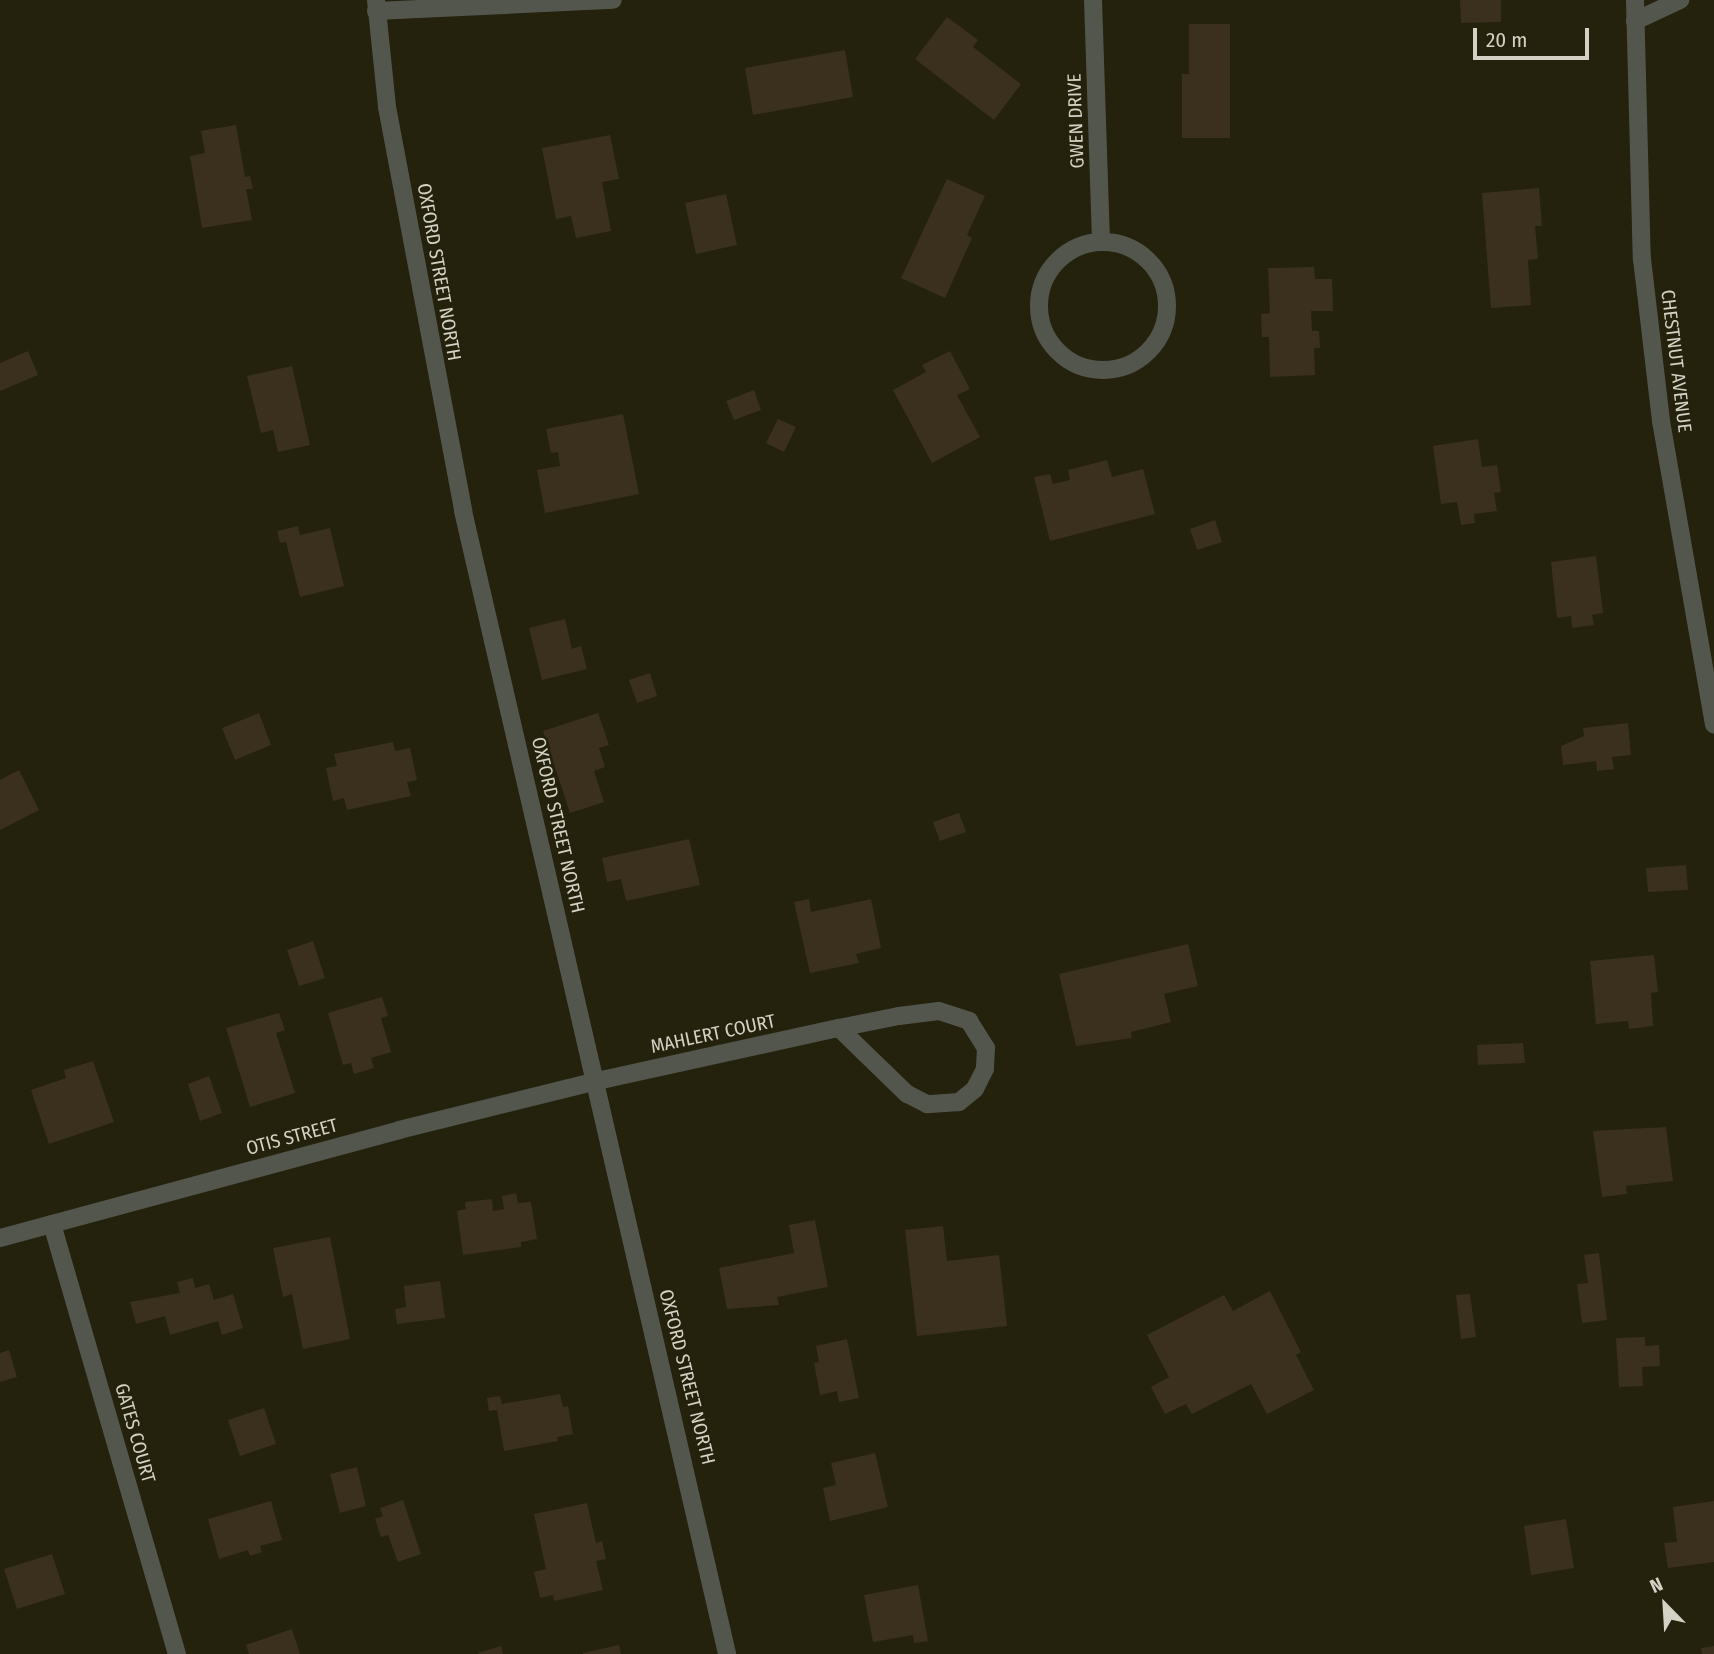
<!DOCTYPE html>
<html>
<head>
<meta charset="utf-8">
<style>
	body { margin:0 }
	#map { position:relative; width:1714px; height:1654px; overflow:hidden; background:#24210c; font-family:"Fira Sans Condensed",sans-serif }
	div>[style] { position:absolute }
	.building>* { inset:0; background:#3b301d }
	.minor>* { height:18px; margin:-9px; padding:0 9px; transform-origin:9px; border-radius:9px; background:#53564d }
	.minor>.ring { margin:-9px; padding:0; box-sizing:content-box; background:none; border:18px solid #53564d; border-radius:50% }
	span { translate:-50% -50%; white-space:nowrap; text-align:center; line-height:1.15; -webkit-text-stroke:5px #24210c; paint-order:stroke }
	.street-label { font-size:19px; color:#d3d2c5 }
	.north { position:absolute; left:1630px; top:1570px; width:70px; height:70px; -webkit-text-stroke:5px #24210c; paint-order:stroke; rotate:336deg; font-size:19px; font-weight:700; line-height:28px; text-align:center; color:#d3d2c5 }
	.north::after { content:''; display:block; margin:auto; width:24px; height:32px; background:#d3d2c5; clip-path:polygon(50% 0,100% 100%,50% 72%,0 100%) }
	.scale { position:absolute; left:1473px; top:28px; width:116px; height:32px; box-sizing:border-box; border:4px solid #d3d2c5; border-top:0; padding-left:9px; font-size:21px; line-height:24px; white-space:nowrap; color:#d3d2c5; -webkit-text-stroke:5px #24210c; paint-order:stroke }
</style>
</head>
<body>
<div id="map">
	<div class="building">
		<i style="clip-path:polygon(1460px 0,1501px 0,1501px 22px,1461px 23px)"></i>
		<i style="clip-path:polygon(947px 17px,978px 40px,973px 47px,1021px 84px,994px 120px,915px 59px)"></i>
		<i style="clip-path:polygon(1189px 24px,1230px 24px,1230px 138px,1182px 138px,1182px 74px,1189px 74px)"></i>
		<i style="clip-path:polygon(845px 50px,853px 97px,753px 115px,745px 68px)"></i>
		<i style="clip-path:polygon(236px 125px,245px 177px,250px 176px,253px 189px,246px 189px,252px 220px,202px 228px,190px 156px,205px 153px,201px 131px)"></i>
		<i style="clip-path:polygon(610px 135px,619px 179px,602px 182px,611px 231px,576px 238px,571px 216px,556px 219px,542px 148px)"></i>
		<i style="clip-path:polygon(947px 179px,985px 196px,967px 235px,972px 238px,945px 298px,901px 278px)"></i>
		<i style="clip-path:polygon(1539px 188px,1542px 226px,1535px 226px,1538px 259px,1528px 260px,1531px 305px,1491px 308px,1482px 193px)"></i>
		<i style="clip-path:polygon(726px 194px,737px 245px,696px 254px,685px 203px)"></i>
		<i style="clip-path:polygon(1314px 267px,1315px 279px,1332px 279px,1333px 311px,1311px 311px,1312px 331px,1319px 331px,1320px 348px,1314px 348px,1315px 375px,1270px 377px,1269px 337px,1262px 337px,1261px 314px,1270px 313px,1268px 268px)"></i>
		<i style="clip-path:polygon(28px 351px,38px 375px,0 391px,0 363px)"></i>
		<i style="clip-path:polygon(950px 351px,970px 389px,957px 395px,980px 437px,932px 463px,893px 390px,926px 372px,922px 365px)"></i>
		<i style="clip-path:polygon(292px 366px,310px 445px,278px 452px,273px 430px,261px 433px,247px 376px)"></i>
		<i style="clip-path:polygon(754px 390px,761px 410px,734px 420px,726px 401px)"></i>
		<i style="clip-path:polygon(623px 414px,639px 494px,545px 513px,537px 470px,560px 466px,558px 452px,551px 453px,546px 429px)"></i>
		<i style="clip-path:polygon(778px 419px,796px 427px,784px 452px,766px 443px)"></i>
		<i style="clip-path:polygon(1478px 439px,1482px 467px,1497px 465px,1501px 492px,1494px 493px,1497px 511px,1474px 514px,1475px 523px,1461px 525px,1457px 502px,1441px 504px,1433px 446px)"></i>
		<i style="clip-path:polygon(1107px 460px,1112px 477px,1143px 469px,1155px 514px,1050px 541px,1034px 477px,1050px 474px,1053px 484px,1070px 480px,1068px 470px)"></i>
		<i style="clip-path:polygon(1215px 520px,1222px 542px,1197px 550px,1190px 529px)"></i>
		<i style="clip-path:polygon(298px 526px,300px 535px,330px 528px,344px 586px,300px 597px,286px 542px,280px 543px,277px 531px)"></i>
		<i style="clip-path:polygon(1596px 556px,1603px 613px,1592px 615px,1594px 625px,1572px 628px,1571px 616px,1557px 618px,1551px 562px)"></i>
		<i style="clip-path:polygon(565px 619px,572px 649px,581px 646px,587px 669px,542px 680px,529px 628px)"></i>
		<i style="clip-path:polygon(650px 673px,657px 696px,637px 703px,629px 680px)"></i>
		<i style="clip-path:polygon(259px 713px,271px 745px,235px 760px,222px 728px)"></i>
		<i style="clip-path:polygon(598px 713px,609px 745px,599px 748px,605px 767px,594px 771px,604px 802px,570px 813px,543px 731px)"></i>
		<i style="clip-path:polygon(1628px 723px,1631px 755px,1612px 757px,1614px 769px,1597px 771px,1596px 761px,1563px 765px,1561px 746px,1584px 736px,1583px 728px)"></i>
		<i style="clip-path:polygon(393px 742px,395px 751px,410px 748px,417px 780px,407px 782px,411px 796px,347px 810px,344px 798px,333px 801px,326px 768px,337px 766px,334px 754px)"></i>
		<i style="clip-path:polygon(19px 770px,39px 810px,0 830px,0 780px)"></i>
		<i style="clip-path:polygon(959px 813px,966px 832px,940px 841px,933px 822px)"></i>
		<i style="clip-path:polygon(689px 839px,700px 885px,626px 901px,621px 879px,607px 882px,602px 858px)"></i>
		<i style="clip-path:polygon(1686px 865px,1688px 890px,1648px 892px,1646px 868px)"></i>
		<i style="clip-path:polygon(809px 899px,811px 912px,871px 899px,881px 948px,856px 954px,859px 963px,810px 973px,794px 902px)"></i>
		<i style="clip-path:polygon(313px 941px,325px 978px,299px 986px,287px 950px)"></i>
		<i style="clip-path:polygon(1188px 944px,1198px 986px,1164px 994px,1171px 1022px,1131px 1032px,1132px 1038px,1076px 1046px,1059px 974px)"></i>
		<i style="clip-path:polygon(1654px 955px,1658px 992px,1651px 993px,1653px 1026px,1629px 1029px,1628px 1021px,1596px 1024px,1590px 961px)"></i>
		<i style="clip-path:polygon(382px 997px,388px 1016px,381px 1018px,391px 1052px,371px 1058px,374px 1068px,354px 1074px,351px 1063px,343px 1065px,328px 1013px)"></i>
		<i style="clip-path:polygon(279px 1013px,285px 1030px,276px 1033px,295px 1093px,250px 1107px,226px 1028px)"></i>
		<i style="clip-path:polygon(1523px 1043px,1525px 1063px,1478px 1065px,1477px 1045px)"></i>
		<i style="clip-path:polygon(93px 1061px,114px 1122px,49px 1144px,31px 1090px,66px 1078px,64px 1070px)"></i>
		<i style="clip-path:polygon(209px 1076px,222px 1113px,200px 1121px,188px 1084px)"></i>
		<i style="clip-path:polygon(1666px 1127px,1673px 1181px,1626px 1186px,1627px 1194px,1602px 1197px,1593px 1131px)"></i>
		<i style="clip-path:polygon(516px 1193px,518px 1203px,531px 1202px,537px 1239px,521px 1242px,521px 1247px,463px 1255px,457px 1211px,466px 1209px,465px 1202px,492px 1199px,493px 1211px,504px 1209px,502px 1196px)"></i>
		<i style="clip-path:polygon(815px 1220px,828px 1287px,777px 1297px,779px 1305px,727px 1309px,719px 1268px,794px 1253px,789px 1225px)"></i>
		<i style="clip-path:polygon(943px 1226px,947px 1261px,999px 1255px,1007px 1326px,917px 1336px,905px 1230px)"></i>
		<i style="clip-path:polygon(330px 1237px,350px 1339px,303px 1349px,292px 1294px,283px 1297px,273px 1248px)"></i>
		<i style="clip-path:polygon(1599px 1253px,1607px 1320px,1582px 1323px,1577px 1284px,1588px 1283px,1584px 1255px)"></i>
		<i style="clip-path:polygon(193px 1278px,195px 1288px,209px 1284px,214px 1300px,233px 1294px,243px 1328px,222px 1335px,218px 1321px,170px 1335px,165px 1316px,136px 1324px,130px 1302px,180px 1293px,177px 1282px)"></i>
		<i style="clip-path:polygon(440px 1281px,445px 1318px,397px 1324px,395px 1309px,406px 1307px,404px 1286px)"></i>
		<i style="clip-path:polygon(1270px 1291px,1301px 1352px,1296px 1355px,1314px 1390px,1267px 1414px,1251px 1384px,1192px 1414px,1186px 1404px,1165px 1414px,1151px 1387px,1169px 1377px,1147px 1335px,1224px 1295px,1233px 1311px)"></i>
		<i style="clip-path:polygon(1470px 1294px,1476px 1337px,1461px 1339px,1456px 1295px)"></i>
		<i style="clip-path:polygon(1645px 1337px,1645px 1346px,1659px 1345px,1660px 1366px,1642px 1367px,1643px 1386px,1619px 1387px,1616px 1338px)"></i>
		<i style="clip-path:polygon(847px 1339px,859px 1398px,839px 1402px,837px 1391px,820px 1395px,814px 1363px,819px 1362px,816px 1346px)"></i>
		<i style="clip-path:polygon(9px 1350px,17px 1377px,0 1382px,0 1353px)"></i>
		<i style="clip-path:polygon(560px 1394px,563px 1407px,568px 1406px,573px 1434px,557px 1437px,558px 1441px,504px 1451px,497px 1410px,489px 1411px,487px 1398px,500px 1396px,502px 1404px)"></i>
		<i style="clip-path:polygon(264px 1408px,276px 1444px,240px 1456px,228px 1420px)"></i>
		<i style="clip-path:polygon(875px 1453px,888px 1507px,830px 1521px,823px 1488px,836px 1485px,831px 1463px)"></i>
		<i style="clip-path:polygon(357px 1467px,366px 1506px,340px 1513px,330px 1474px)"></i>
		<i style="clip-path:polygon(403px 1500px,421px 1554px,398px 1562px,388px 1535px,381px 1537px,375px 1519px,383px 1516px,380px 1508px)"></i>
		<i style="clip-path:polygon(271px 1501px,282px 1540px,260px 1546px,262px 1552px,250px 1556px,248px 1550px,219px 1559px,208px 1519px)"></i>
		<i style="clip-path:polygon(1714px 1501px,1714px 1562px,1668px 1568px,1664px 1543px,1677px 1542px,1673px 1507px)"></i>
		<i style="clip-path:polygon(587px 1503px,596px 1543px,602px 1541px,606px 1559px,596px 1561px,603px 1590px,554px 1601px,553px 1595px,540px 1598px,534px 1572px,546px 1569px,534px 1514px)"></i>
		<i style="clip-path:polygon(1566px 1519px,1574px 1568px,1531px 1575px,1524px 1526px)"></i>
		<i style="clip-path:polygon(52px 1554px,65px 1594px,17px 1609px,4px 1569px)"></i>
		<i style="clip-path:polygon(918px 1585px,928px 1641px,914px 1643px,913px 1635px,873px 1642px,864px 1595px)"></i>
		<i style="clip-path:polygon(292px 1629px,300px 1654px,249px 1654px,246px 1645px)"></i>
		<i style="clip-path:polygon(619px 1645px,621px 1654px,583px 1654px,583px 1653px)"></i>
		<i style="clip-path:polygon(501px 1646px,503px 1654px,478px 1654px,478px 1653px)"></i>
		<i style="clip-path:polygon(1714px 1646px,1714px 1654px,1702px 1654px,1701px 1648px)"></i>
	</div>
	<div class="minor">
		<i style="left:376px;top:0;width:108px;rotate:84.1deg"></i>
		<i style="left:387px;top:107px;width:411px;rotate:79.3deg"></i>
		<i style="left:463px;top:511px;width:1173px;rotate:76.99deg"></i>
		<i style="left:1093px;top:0;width:241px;rotate:88.1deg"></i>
		<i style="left:1635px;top:0;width:259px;rotate:88.5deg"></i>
		<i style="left:1642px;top:259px;width:163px;rotate:83.3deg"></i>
		<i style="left:1661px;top:421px;width:308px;rotate:80.1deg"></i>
		<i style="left:376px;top:11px;width:237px;rotate:-2.7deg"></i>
		<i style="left:1635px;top:21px;width:50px;rotate:-25deg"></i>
		<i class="ring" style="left:1039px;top:242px;width:110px;height:110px"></i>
		<i style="left:52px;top:1224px;width:448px;rotate:73.8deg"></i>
		<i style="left:0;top:1238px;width:413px;rotate:-15.1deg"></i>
		<i style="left:399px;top:1130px;width:204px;rotate:-13.9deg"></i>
		<i style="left:597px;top:1081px;width:248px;rotate:-12.4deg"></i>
		<i style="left:839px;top:1028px;width:61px;rotate:-11.3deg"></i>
		<i style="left:899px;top:1016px;width:40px;rotate:-7.1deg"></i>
		<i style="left:939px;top:1011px;width:32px;rotate:18deg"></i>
		<i style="left:969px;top:1021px;width:32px;rotate:58deg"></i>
		<i style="left:986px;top:1048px;width:21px;rotate:93deg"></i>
		<i style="left:985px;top:1069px;width:22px;rotate:117deg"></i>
		<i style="left:975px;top:1089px;width:21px;rotate:141deg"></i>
		<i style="left:959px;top:1102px;width:32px;rotate:176deg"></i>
		<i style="left:927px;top:1104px;width:22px;rotate:-153deg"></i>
		<i style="left:907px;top:1094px;width:95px;rotate:-135.9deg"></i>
	</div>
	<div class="street-label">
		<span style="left:1076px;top:121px;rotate:-92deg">GWEN DRIVE</span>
		<span style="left:439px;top:272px;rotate:80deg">OXFORD STREET NORTH</span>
		<span style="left:1676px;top:361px;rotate:83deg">CHESTNUT AVENUE</span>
		<span style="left:558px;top:825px;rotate:77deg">OXFORD STREET NORTH</span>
		<span style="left:713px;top:1034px;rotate:-12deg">MAHLERT COURT</span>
		<span style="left:292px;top:1137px;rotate:-15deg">OTIS STREET</span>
		<span style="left:687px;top:1377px;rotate:76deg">OXFORD STREET NORTH</span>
		<span style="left:135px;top:1433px;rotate:74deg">GATES COURT</span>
	</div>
	<div class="north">N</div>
	<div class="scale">20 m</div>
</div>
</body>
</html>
